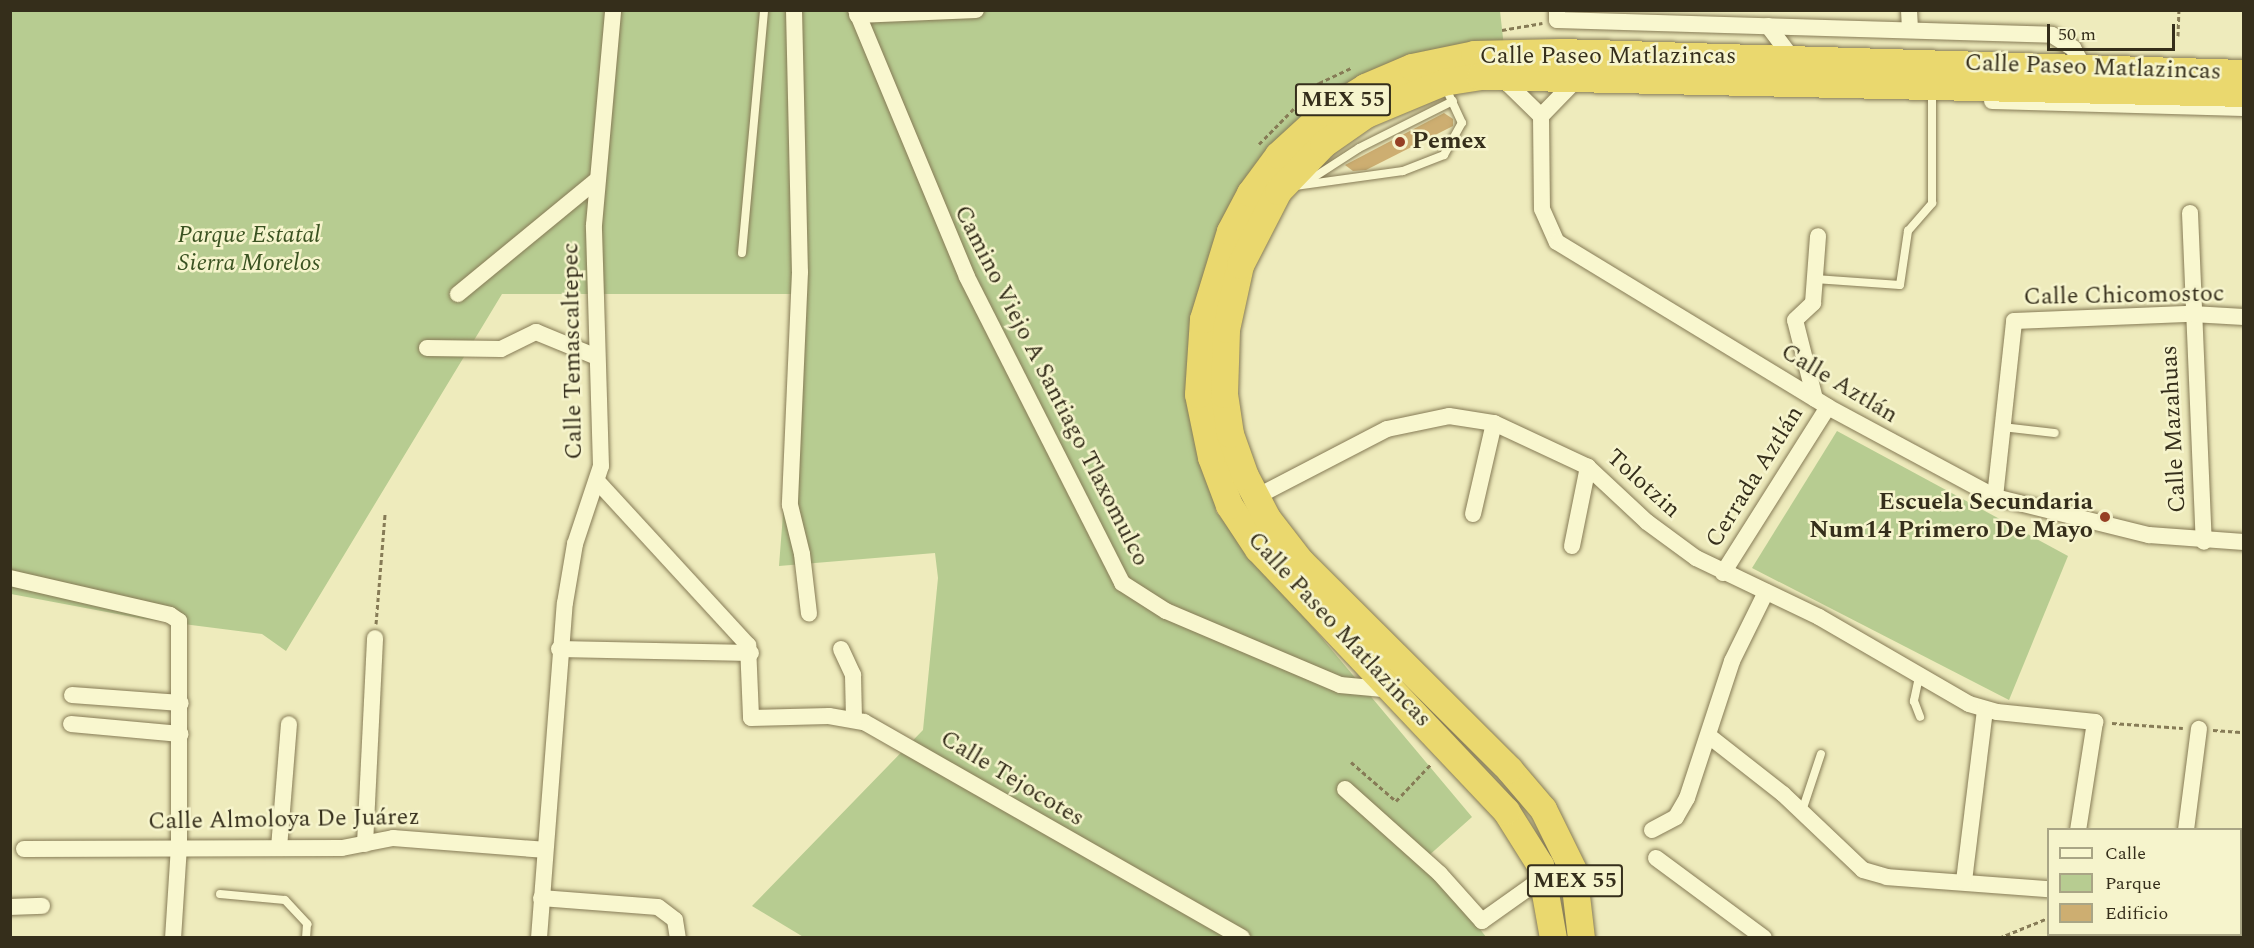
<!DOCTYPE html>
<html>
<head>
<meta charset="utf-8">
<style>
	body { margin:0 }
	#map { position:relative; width:2254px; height:948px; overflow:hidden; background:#eeebbc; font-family:Spectral,serif }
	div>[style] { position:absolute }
	.green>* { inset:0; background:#b7cc91 }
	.building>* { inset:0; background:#cdae71 }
	.path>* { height:3px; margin-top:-1.5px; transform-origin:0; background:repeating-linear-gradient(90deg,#867b56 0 4.5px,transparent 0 7.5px) }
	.roads { filter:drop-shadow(0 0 2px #867b56) drop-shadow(0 0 2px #867b56) }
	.service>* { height:8px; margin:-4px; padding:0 4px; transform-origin:4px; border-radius:4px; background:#f9f7cf }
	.minor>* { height:16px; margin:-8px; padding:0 8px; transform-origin:8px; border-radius:8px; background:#f9f7cf }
	.trunk>* { height:27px; margin:-13.5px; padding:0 13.5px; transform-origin:13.5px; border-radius:13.5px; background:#ead86e }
	.dots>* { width:16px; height:16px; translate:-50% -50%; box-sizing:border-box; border:3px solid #f6f4cc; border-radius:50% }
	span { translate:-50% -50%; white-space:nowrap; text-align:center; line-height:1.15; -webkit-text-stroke:5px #f6f4cc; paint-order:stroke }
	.shield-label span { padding:2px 4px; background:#f6f4cc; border:2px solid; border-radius:4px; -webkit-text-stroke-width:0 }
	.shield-label { font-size:22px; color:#352e1b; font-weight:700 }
	.street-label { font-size:24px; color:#352e1b }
	.poi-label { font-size:24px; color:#352e1b; font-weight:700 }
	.left { translate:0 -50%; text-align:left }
	.right { translate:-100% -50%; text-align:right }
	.park-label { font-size:24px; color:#3a5221; font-style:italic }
	.frame { position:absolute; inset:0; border:12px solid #352e1b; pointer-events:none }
	.legend { position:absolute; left:2047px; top:828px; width:195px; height:108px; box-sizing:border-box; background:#f6f4cc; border:2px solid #a9a585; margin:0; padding:8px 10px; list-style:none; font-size:18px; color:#352e1b }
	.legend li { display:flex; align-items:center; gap:12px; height:30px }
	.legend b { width:30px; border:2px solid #a9a585 }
	.scale { position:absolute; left:2047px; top:24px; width:128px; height:27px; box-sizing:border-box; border:3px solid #352e1b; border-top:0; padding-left:8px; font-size:18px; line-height:21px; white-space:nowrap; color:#352e1b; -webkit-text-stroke:4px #f6f4cc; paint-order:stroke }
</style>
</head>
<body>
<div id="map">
	<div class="green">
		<i style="clip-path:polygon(10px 11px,1500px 11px,1507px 74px,1436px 83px,1286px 164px,1197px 359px,1216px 512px,1472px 817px,1426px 858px,1486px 937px,805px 938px,752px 906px,923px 730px,938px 578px,935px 553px,779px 566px,800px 294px,502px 294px,286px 651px,262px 634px,144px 619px,11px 594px)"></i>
		<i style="clip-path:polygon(1837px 431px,2068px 556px,2009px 700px,1752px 568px)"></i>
	</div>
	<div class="building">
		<i style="clip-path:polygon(1444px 113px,1453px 119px,1453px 126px,1366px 170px,1353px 171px,1345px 165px)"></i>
	</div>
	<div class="path">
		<i style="left:2219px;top:10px;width:16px"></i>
		<i style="left:1502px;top:30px;width:41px;rotate:-9.9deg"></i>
		<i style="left:2178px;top:36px;width:26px;rotate:-88deg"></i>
		<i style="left:1259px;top:144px;width:86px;rotate:-45.5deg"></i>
		<i style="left:1319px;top:83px;width:35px;rotate:-25deg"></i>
		<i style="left:376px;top:624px;width:110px;rotate:-85.3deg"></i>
		<i style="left:2112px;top:723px;width:71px;rotate:4deg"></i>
		<i style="left:2213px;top:730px;width:31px;rotate:4deg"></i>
		<i style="left:1351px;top:762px;width:60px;rotate:40.9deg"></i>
		<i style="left:1396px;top:801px;width:51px;rotate:-46.6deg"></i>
		<i style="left:1999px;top:938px;width:53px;rotate:-22.2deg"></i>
	</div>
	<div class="roads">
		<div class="service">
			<i style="left:1305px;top:183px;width:64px;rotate:-32.9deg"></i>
			<i style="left:1359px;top:148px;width:105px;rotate:-26.6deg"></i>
			<i style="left:1295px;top:186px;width:109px;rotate:-7.9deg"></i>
			<i style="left:1403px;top:171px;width:44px;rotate:-21.3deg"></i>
			<i style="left:1444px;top:155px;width:37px;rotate:-61deg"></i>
			<i style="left:1462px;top:123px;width:43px;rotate:-114.8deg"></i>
			<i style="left:742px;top:253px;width:244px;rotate:-84.8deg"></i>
			<i style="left:1815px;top:279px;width:85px;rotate:4deg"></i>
			<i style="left:1900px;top:285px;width:55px;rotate:-81.6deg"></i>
			<i style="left:1908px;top:231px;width:37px;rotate:-49deg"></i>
			<i style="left:1932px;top:203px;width:104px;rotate:-90deg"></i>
			<i style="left:2002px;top:427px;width:53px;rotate:6.5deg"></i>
			<i style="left:1919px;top:677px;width:25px;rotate:102deg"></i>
			<i style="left:1914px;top:701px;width:17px;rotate:69deg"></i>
			<i style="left:1802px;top:811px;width:60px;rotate:-71.6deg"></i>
			<i style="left:220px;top:894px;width:65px;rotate:5.3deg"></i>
			<i style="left:285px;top:900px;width:33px;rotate:47deg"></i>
			<i style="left:307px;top:924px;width:14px;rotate:94deg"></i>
		</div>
		<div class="minor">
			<i style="left:794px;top:10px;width:262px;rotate:88.7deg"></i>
			<i style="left:800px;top:272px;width:233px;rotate:92.5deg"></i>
			<i style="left:790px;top:505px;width:50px;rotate:76.2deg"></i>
			<i style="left:802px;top:554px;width:60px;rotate:83.3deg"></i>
			<i style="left:856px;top:10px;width:289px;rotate:67.4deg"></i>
			<i style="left:967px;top:277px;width:343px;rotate:63.1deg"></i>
			<i style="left:1122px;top:583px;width:52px;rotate:32.5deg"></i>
			<i style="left:1166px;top:611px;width:189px;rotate:23deg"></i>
			<i style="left:1340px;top:685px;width:54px;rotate:5.3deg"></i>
			<i style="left:1557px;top:10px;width:10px;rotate:90deg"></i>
			<i style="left:1557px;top:20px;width:495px;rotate:1.7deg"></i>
			<i style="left:2052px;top:35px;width:25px;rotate:32deg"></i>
			<i style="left:2073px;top:48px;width:23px;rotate:61deg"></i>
			<i style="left:1909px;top:10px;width:19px;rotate:87deg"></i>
			<i style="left:857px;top:15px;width:119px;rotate:-2.4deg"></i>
			<i style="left:1768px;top:26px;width:41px;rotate:52.9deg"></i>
			<i style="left:1499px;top:75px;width:59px;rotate:44.3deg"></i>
			<i style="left:1580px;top:76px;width:56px;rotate:134.3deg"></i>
			<i style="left:1541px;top:116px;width:93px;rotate:89.4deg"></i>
			<i style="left:1542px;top:209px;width:36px;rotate:66deg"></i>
			<i style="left:1557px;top:242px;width:317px;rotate:31.3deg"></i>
			<i style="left:1828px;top:407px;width:190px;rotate:28.3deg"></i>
			<i style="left:1995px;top:497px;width:159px;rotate:13.9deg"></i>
			<i style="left:2149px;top:535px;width:95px;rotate:4.2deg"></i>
			<i style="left:1992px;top:101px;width:252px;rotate:1.6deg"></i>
			<i style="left:2190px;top:213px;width:329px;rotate:87.6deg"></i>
			<i style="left:458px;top:294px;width:180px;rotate:-39.4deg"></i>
			<i style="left:427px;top:348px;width:74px;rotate:0.8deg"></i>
			<i style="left:501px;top:349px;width:39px;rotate:-26deg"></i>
			<i style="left:536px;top:332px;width:66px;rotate:22.3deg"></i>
			<i style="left:1815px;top:399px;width:81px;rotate:-104.2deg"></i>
			<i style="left:1795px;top:320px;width:25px;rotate:-43deg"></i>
			<i style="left:1813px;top:303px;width:67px;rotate:-85.7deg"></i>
			<i style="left:598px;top:482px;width:222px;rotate:47.4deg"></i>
			<i style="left:748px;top:645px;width:73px;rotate:87.6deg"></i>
			<i style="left:751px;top:718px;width:78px;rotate:-1.5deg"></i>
			<i style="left:829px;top:716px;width:36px;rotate:10deg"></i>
			<i style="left:864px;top:722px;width:435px;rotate:29.7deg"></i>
			<i style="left:1995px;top:497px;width:177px;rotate:-83.8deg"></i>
			<i style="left:2014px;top:321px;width:178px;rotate:-2.3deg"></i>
			<i style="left:2192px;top:314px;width:52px;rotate:3.3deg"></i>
			<i style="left:1254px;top:498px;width:150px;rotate:-27.4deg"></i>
			<i style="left:1387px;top:429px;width:63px;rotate:-11.8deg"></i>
			<i style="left:1449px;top:416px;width:46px;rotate:8.8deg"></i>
			<i style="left:1494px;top:423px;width:104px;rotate:25.1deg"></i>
			<i style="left:1588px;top:467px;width:81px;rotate:43deg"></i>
			<i style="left:1647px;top:522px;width:61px;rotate:36.3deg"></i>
			<i style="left:1696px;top:558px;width:136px;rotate:25.6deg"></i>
			<i style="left:1819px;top:617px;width:173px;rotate:30.1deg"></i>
			<i style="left:1969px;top:704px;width:29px;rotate:16deg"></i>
			<i style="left:1997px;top:712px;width:99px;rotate:5.8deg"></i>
			<i style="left:2095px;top:722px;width:109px;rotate:98.9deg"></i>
			<i style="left:1473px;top:514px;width:93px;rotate:-77deg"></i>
			<i style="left:1572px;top:546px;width:81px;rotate:-78.6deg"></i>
			<i style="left:1723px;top:573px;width:196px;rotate:-57.7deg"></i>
			<i style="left:10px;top:578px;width:164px;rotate:13deg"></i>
			<i style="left:170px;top:615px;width:11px;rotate:34deg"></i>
			<i style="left:179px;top:621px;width:225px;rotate:90deg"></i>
			<i style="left:179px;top:846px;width:92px;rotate:93.7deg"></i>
			<i style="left:559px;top:649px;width:192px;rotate:1.2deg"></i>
			<i style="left:841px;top:649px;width:29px;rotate:65deg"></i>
			<i style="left:853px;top:675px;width:44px;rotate:88.7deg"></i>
			<i style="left:72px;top:695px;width:109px;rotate:4.2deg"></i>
			<i style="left:71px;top:724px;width:110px;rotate:5.2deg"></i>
			<i style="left:1709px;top:736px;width:94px;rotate:38.1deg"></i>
			<i style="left:1783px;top:794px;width:110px;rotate:43.5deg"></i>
			<i style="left:1863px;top:870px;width:25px;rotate:16deg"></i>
			<i style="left:1887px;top:877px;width:161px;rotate:4.3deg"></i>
			<i style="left:1345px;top:789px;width:127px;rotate:41.8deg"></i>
			<i style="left:1440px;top:874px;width:63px;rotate:48.2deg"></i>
			<i style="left:1482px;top:921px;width:76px;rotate:-35.4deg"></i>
			<i style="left:1652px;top:830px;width:27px;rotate:-28deg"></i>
			<i style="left:1676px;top:817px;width:22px;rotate:-60deg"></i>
			<i style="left:1687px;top:798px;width:144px;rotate:-71.8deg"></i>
			<i style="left:1732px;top:661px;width:77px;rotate:-63.8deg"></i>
			<i style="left:2186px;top:830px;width:102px;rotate:-82.7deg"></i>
			<i style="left:365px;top:844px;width:206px;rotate:-87.2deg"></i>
			<i style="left:279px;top:848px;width:124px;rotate:-85.4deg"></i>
			<i style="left:24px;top:849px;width:318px;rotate:-0.2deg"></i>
			<i style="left:342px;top:848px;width:52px;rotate:-11.1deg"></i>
			<i style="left:393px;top:838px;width:151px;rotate:4.5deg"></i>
			<i style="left:1656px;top:858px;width:134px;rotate:36.5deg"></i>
			<i style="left:1964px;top:881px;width:172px;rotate:-83deg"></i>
			<i style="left:541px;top:898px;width:117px;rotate:4.4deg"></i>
			<i style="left:658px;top:907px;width:21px;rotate:37deg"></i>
			<i style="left:675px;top:920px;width:18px;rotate:81deg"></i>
			<i style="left:2240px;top:906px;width:4px;rotate:14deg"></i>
			<i style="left:10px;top:907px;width:32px;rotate:-2deg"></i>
			<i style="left:539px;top:938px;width:336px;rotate:-85.6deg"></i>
			<i style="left:565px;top:603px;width:60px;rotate:-80.4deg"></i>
			<i style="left:575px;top:544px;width:82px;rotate:-71.6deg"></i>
			<i style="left:601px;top:466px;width:241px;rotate:-91.7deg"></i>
			<i style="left:594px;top:225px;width:216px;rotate:-84.9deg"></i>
		</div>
		<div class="trunk">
			<i style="left:1553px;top:938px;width:74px;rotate:-100.1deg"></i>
			<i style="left:1540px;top:865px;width:64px;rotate:-122.2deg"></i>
			<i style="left:1506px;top:811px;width:361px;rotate:-133.4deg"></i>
			<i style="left:1258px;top:549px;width:53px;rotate:-123.4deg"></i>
			<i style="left:1229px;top:505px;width:51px;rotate:-110.6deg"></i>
			<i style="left:1211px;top:457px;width:64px;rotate:-101.7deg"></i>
			<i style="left:1198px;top:394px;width:75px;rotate:-86.2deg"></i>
			<i style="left:1203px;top:319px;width:92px;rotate:-72.9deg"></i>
			<i style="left:1230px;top:231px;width:43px;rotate:-62.2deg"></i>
			<i style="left:1250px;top:193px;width:47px;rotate:-53.6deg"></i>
			<i style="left:1278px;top:155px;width:64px;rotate:-42.5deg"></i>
			<i style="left:1325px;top:112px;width:47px;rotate:-32deg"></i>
			<i style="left:1365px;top:87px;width:51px;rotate:-23.1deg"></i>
			<i style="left:1412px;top:67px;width:63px;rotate:-11.8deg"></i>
			<i style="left:1474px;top:54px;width:86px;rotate:-1.3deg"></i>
			<i style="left:1560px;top:52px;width:684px;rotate:1.76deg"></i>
			<i style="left:1581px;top:938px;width:68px;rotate:-96.7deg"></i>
			<i style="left:1573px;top:870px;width:68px;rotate:-116.2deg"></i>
			<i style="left:1543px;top:809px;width:52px;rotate:-130.4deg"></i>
			<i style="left:1509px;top:769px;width:293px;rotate:-135.1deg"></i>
			<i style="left:1301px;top:562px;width:56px;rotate:-127.7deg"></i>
			<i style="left:1267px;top:518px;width:47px;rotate:-117.6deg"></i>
			<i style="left:1245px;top:476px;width:45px;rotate:-109.7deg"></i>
			<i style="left:1230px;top:434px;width:40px;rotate:-98.5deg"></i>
			<i style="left:1224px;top:394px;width:65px;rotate:-88.2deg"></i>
			<i style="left:1226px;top:329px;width:66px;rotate:-77.7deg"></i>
			<i style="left:1240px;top:265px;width:83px;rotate:-62.8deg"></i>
			<i style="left:1278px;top:191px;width:65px;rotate:-46.2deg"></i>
			<i style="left:1323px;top:144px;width:52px;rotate:-34.9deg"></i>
			<i style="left:1366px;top:114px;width:83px;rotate:-22.6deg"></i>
			<i style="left:1443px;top:82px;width:37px;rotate:-9deg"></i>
			<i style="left:1480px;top:76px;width:764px;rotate:1.27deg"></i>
		</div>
	</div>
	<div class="dots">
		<i style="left:1400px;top:142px;background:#964025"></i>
		<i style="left:2105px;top:517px;background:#964025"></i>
	</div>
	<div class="shield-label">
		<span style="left:1343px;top:100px">MEX 55</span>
		<span style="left:1575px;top:881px">MEX 55</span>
	</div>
	<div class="street-label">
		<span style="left:1608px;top:57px">Calle Paseo Matlazincas</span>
		<span style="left:2093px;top:68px;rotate:2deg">Calle Paseo Matlazincas</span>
		<span style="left:2124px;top:296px;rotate:-1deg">Calle Chicomostoc</span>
		<span style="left:573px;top:351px;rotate:-91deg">Calle Temascaltepec</span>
		<span style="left:1839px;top:384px;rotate:31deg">Calle Aztlán</span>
		<span style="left:1051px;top:386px;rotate:63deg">Camino Viejo A Santiago Tlaxomulco</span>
		<span style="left:2174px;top:429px;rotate:-93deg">Calle Mazahuas</span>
		<span style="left:1755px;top:477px;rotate:-58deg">Cerrada Aztlán</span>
		<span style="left:1643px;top:484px;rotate:42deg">Tolotzin</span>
		<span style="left:1339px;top:630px;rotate:47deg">Calle Paseo Matlazincas</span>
		<span style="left:1012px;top:779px;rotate:31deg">Calle Tejocotes</span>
		<span style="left:284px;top:820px;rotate:-1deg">Calle Almoloya De Juárez</span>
	</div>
	<div class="poi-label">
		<span class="left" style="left:1412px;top:142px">Pemex</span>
		<span class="right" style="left:2093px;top:517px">Escuela Secundaria<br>Num14 Primero De Mayo</span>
	</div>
	<div class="park-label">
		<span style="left:249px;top:250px">Parque Estatal<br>Sierra Morelos</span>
	</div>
	<div class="frame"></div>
	<ul class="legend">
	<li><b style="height:8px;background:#f9f7cf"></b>Calle</li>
	<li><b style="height:16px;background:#b7cc91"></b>Parque</li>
	<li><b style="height:16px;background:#cdae71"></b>Edificio</li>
	</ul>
	<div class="scale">50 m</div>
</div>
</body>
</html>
